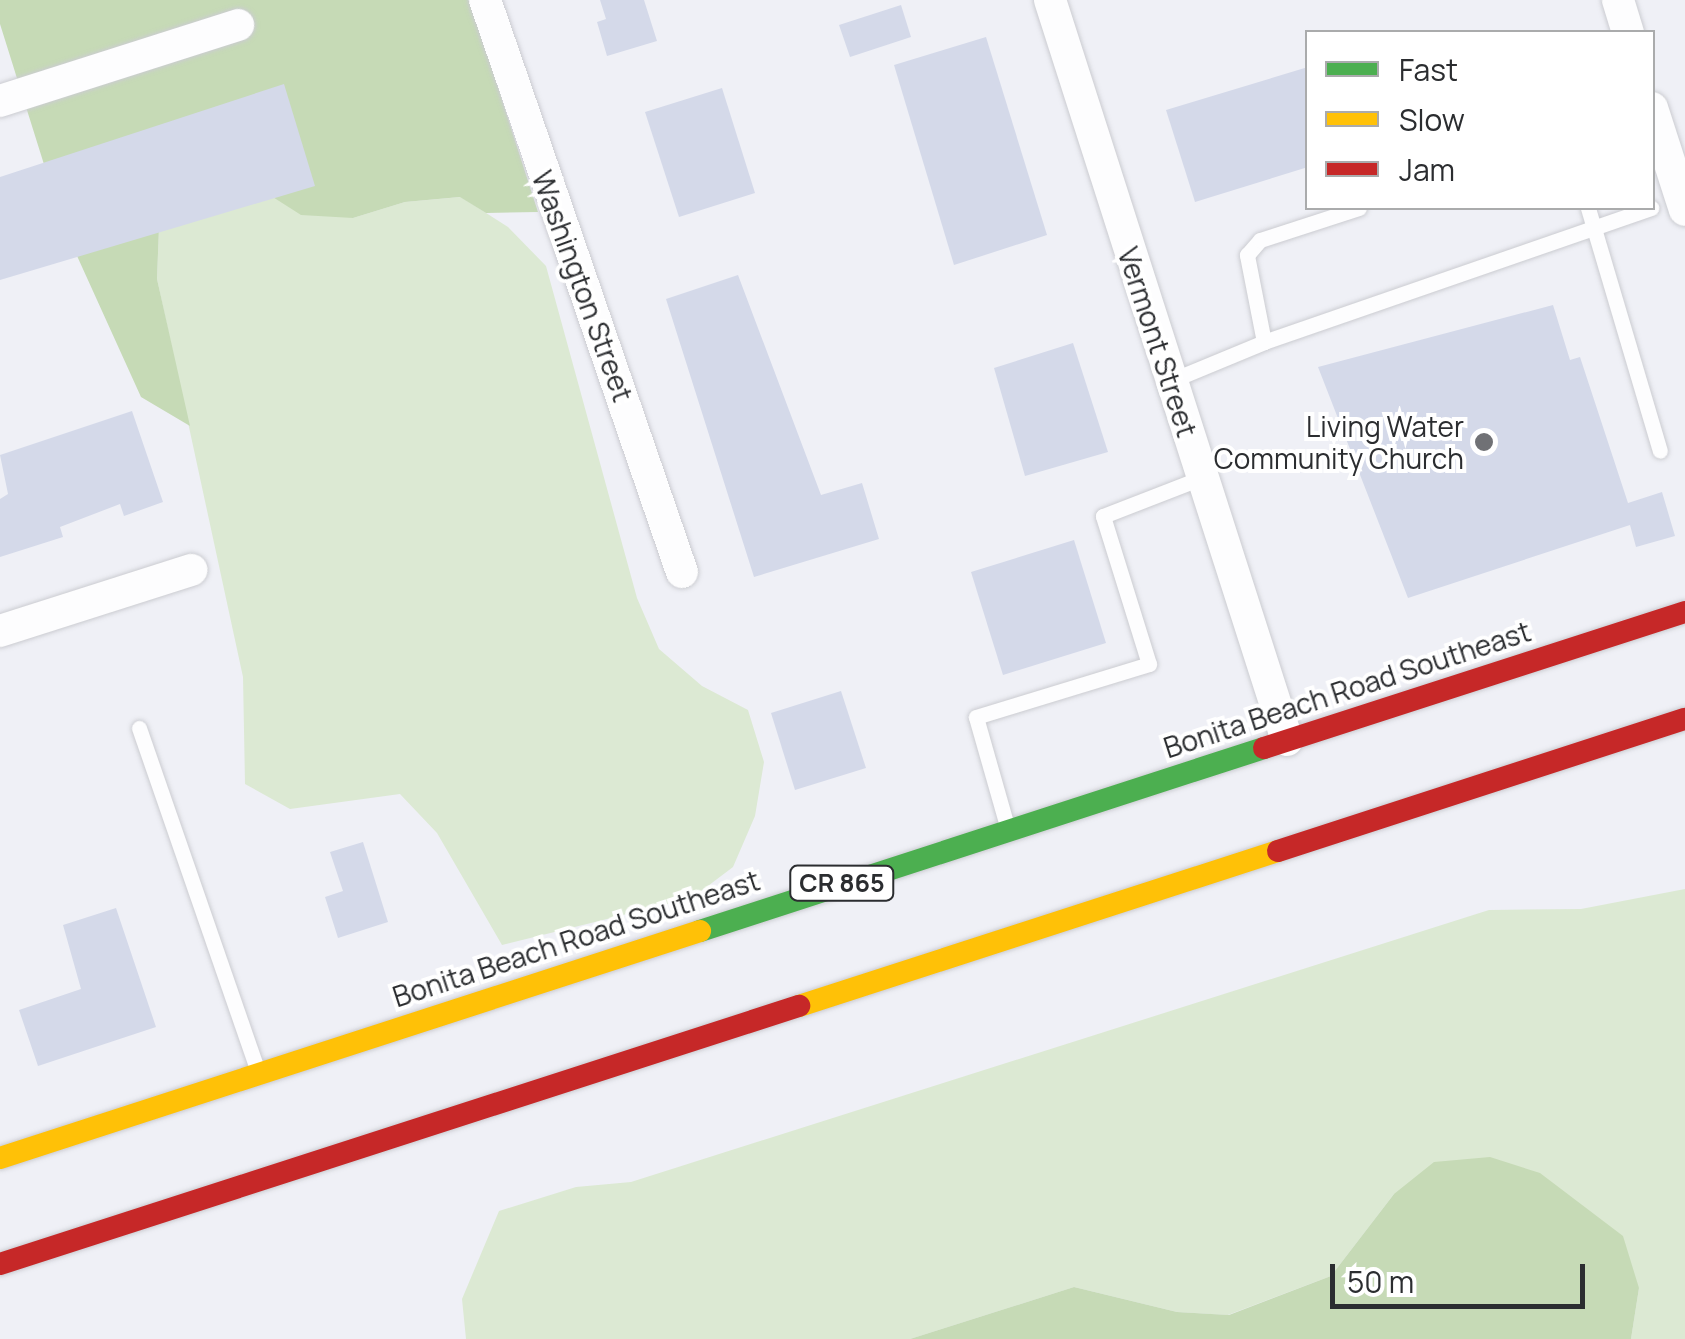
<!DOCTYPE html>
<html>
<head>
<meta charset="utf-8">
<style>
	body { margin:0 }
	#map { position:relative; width:1685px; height:1339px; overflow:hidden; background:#eff0f6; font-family:Manrope,sans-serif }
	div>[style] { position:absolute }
	.green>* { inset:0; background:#dce9d3 }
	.forest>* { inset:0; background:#c6dab6 }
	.building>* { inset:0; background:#d4d9e9 }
	.roads { filter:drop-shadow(0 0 2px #cbccd1) drop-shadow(0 0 2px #cbccd1) }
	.lane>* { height:15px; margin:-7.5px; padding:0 7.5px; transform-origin:7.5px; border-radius:7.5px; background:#fdfdfe }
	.street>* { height:32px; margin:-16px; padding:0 16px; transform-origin:16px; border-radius:16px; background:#fdfdfe }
	.fast>* { height:22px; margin:-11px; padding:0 11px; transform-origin:11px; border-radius:11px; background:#4caf50 }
	.slow>* { height:22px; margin:-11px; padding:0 11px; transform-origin:11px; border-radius:11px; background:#ffc107 }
	.jam>* { height:22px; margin:-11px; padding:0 11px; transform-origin:11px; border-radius:11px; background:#c62828 }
	.dots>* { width:28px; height:28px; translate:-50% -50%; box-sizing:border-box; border:5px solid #fff; border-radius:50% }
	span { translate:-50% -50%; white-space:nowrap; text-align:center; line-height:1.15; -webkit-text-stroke:8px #fff; paint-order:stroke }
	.shield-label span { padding:2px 8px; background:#fff; border:2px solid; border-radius:8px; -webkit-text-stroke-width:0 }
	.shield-label { font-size:25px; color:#2b2d30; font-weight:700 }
	.street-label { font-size:28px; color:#2b2d30 }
	.poi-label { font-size:28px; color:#2b2d30 }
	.right { translate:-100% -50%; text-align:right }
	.legend { position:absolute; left:1305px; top:30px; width:350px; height:180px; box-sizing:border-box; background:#fff; border:2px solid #aaabac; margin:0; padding:12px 18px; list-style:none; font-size:30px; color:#2b2d30 }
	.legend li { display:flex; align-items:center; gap:20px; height:50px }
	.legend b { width:50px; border:2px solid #aaabac }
	.scale { position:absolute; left:1330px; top:1264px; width:255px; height:45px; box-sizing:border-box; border:5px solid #2b2d30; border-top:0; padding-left:12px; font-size:30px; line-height:35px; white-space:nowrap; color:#2b2d30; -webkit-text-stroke:8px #fff; paint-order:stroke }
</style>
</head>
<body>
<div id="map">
	<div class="green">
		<i style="clip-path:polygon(254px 185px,353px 218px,405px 202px,461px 197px,508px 227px,546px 266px,637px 598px,659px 649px,702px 686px,748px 710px,764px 762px,755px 816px,733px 867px,692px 898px,502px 945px,437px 833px,400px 794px,290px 809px,245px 784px,243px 677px,157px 279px,159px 228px)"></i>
		<i style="clip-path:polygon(1685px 889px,1685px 1339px,1631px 1339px,1639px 1288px,1394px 1194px,1331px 1276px,1228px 1315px,1177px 1312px,1074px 1287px,910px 1339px,466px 1339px,462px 1299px,499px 1211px,576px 1187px,631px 1182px,1489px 910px,1581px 909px)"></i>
	</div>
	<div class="forest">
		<i style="clip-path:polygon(0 0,470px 0,538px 212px,486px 213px,460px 197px,405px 202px,353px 218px,301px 215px,254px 185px,159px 228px,157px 279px,190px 426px,141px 397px,63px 225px,0 24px)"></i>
		<i style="clip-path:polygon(1490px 1157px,1540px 1173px,1623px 1236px,1639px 1288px,1631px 1339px,910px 1339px,1074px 1287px,1177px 1312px,1229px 1315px,1331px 1276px,1394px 1194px,1434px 1162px)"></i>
	</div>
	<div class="building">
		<i style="clip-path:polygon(600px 0,644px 0,657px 41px,607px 56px,597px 22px,606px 19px)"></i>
		<i style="clip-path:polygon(901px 5px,911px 37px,850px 57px,839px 25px)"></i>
		<i style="clip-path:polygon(986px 37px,1047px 235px,954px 265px,894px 65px)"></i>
		<i style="clip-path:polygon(1308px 67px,1308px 167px,1195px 202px,1166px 110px)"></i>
		<i style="clip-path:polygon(284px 84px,315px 186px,0 280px,0 177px)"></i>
		<i style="clip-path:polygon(722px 88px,755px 193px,679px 217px,645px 112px)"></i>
		<i style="clip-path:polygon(738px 275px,821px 495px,862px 483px,879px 539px,754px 577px,666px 299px)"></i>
		<i style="clip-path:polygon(1553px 305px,1570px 360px,1580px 357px,1628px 503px,1662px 492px,1675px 536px,1636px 547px,1630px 525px,1408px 598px,1318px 367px)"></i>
		<i style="clip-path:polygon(1073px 343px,1108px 452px,1025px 476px,994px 368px)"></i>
		<i style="clip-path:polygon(132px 411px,163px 502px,124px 516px,120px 504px,60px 527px,63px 537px,0 557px,0 499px,8px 494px,0 455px)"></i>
		<i style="clip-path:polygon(1074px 540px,1106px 643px,1003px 675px,971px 572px)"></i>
		<i style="clip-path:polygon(841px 691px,866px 768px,795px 790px,771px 713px)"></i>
		<i style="clip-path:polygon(363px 842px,388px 922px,338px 938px,325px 897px,343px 891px,330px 852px)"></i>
		<i style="clip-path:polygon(116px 908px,156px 1027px,38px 1066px,19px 1010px,81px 989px,63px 925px)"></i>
	</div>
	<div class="roads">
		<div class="lane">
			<i style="left:1588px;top:208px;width:253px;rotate:73.5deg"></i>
			<i style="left:1264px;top:342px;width:410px;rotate:-19.1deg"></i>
			<i style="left:1170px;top:381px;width:102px;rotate:-22.5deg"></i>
			<i style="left:1264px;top:342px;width:89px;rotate:-101.1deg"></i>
			<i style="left:1247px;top:255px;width:20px;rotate:-49deg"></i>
			<i style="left:1260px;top:240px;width:104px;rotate:-17.9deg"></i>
			<i style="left:139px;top:728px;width:361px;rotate:70.9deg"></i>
			<i style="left:1007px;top:826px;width:113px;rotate:-105.9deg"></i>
			<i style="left:976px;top:717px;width:181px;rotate:-17deg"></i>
			<i style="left:1149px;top:664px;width:155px;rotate:-107.3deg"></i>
			<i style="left:1103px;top:516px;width:105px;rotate:-21.2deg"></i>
		</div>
		<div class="street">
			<i style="left:485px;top:0;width:605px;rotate:71deg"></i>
			<i style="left:1050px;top:0;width:777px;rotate:72.24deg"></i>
			<i style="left:1618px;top:0;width:34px;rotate:73deg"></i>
			<i style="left:0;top:101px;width:250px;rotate:-17.7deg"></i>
			<i style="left:1652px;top:108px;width:107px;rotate:72.1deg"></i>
			<i style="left:0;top:631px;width:201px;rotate:-17.7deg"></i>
		</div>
		<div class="fast">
			<i style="left:700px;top:931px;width:593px;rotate:-17.98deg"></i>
		</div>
		<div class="slow">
			<i style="left:799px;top:1006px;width:503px;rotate:-17.93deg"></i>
			<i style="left:0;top:1158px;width:736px;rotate:-17.97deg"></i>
		</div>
		<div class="jam">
			<i style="left:1264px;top:748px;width:442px;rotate:-17.9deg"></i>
			<i style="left:1278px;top:851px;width:428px;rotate:-18deg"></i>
			<i style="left:0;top:1264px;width:840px;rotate:-17.9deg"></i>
		</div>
	</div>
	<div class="dots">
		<i style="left:1484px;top:442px;background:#707175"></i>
	</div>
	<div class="shield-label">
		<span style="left:842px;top:883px">CR 865</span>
	</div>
	<div class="street-label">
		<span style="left:583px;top:286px;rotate:70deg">Washington Street</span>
		<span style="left:1158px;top:342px;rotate:72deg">Vermont Street</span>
		<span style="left:1347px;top:689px;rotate:-18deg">Bonita Beach Road Southeast</span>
		<span style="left:576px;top:938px;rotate:-18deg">Bonita Beach Road Southeast</span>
	</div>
	<div class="poi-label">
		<span class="right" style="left:1464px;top:442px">Living Water<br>Community Church</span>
	</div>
	<ul class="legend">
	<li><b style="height:12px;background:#4caf50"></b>Fast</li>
	<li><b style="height:12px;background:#ffc107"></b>Slow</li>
	<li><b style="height:12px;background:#c62828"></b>Jam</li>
	</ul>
	<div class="scale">50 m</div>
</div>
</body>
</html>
